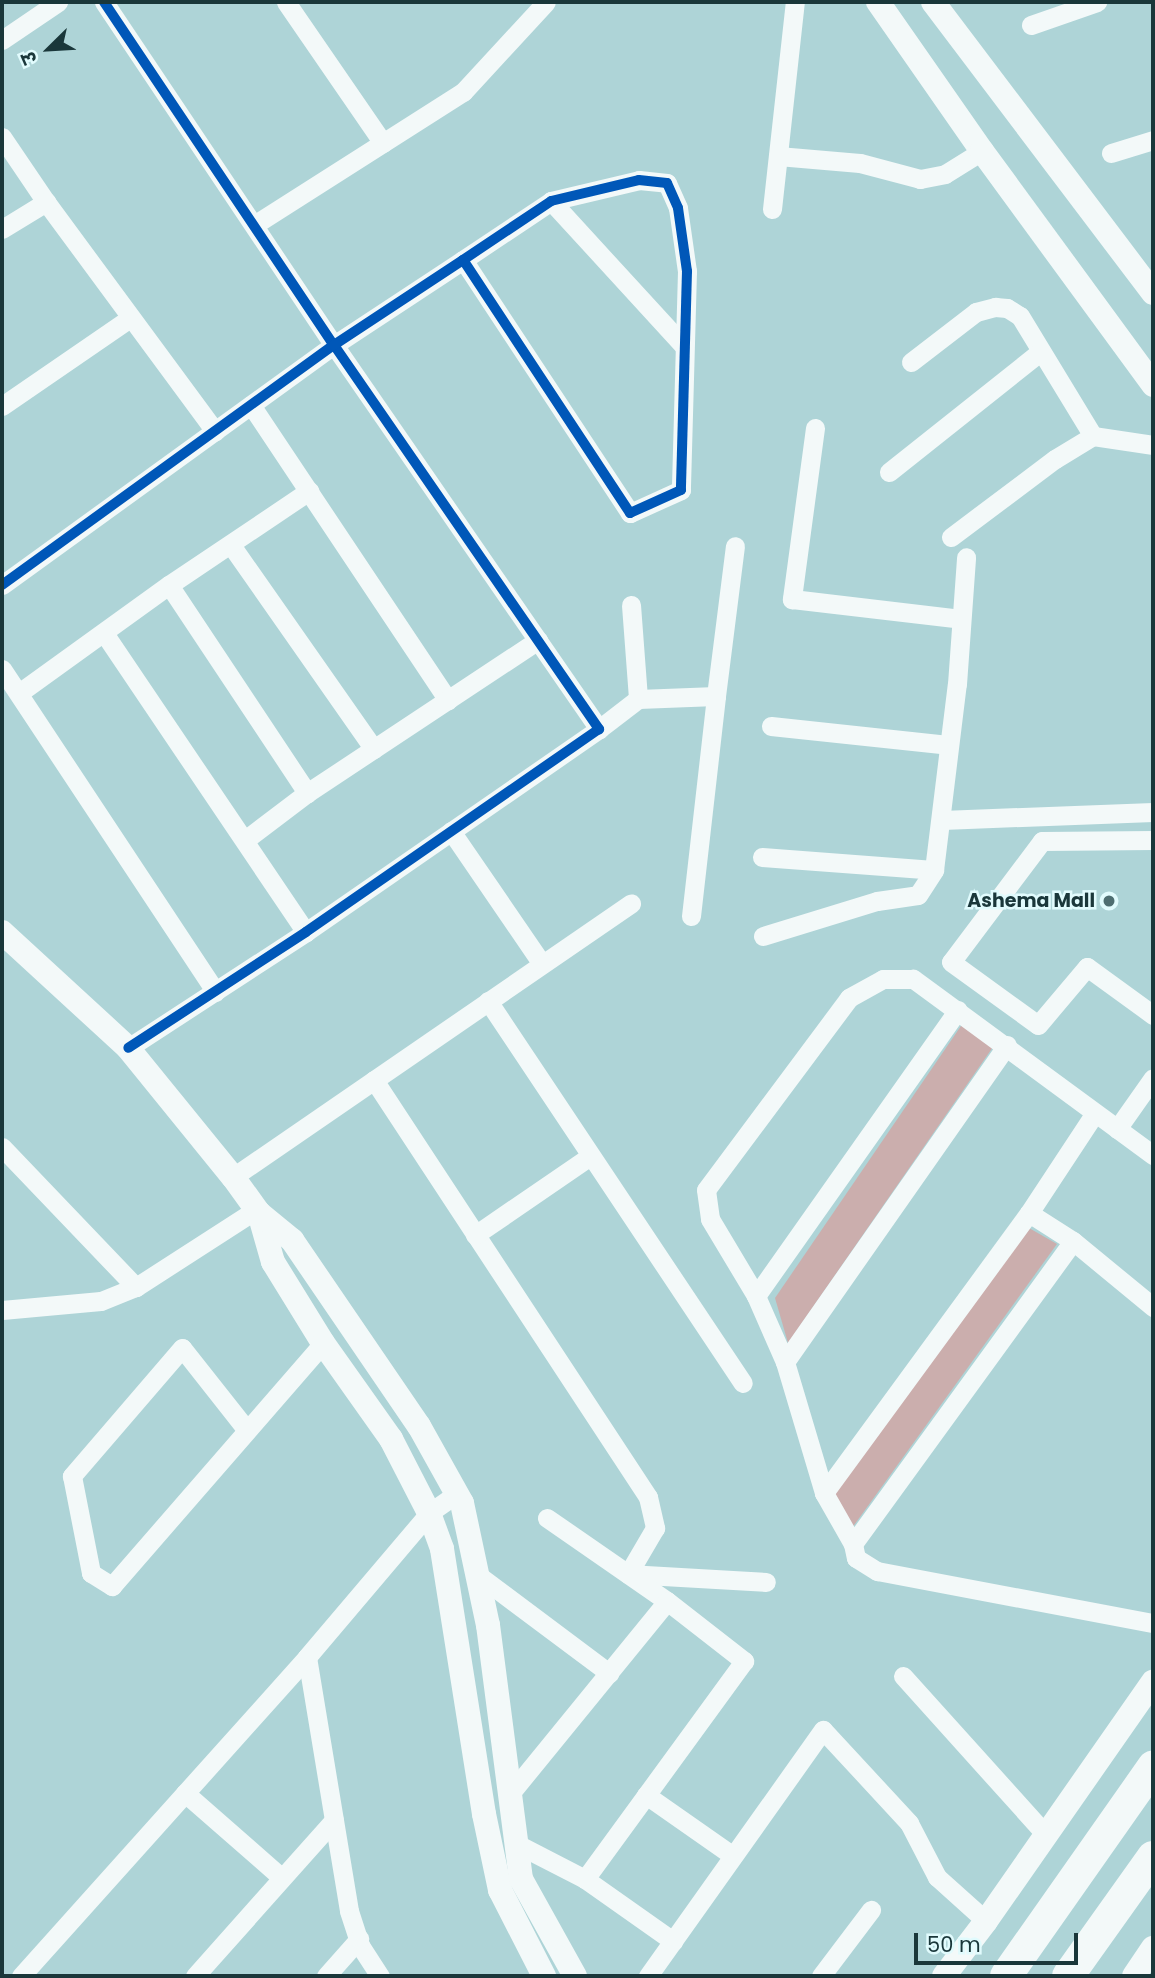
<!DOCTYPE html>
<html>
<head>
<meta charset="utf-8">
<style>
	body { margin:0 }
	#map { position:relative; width:1155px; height:1978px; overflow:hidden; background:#aed4d7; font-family:Poppins,"Noto Sans Devanagari",sans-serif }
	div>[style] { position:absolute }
	.green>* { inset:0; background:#cbaead }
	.minor>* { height:19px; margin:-9.5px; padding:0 9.5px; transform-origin:9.5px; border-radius:9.5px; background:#f3f9f9 }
	.tertiary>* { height:24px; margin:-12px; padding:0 12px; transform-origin:12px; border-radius:12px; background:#f3f9f9 }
	.primary>* { height:32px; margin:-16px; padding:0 16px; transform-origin:16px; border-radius:16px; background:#f3f9f9 }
	.cycleway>* { height:10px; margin:-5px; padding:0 5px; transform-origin:5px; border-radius:5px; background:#0057b8 }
	.dots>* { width:19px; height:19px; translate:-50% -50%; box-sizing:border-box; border:4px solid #e1fbfd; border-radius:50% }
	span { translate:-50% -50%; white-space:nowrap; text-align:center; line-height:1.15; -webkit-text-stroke:5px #e1fbfd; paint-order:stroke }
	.poi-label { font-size:19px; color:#1a373a; font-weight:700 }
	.right { translate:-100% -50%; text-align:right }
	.frame { position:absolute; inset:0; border:4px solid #1a373a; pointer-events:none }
	.north { position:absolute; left:14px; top:14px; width:70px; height:70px; -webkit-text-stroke:5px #e1fbfd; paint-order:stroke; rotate:246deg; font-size:19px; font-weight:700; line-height:28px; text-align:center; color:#1a373a }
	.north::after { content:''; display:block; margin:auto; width:24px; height:32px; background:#1a373a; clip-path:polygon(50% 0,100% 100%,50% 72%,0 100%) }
	.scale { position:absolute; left:914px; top:1933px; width:164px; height:32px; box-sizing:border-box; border:4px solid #1a373a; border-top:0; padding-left:9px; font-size:21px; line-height:24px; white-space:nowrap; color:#1a373a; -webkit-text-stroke:5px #e1fbfd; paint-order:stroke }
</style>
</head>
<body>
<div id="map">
	<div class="green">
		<i style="clip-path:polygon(963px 1023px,993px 1047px,788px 1343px,775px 1298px)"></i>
		<i style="clip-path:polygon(1029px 1228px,1057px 1244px,852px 1528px,833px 1495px)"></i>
	</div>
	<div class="minor">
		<i style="left:104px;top:2px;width:413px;rotate:56.2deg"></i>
		<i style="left:334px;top:345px;width:467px;rotate:55.4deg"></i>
		<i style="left:599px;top:729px;width:356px;rotate:145.3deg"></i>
		<i style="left:306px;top:932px;width:212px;rotate:146.9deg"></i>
		<i style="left:286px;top:2px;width:171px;rotate:55.5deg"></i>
		<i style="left:1031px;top:25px;width:70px;rotate:-19.2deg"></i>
		<i style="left:2px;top:40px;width:68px;rotate:-34.2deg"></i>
		<i style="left:2px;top:137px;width:78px;rotate:55.9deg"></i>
		<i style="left:46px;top:202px;width:285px;rotate:53.6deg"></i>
		<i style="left:1111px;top:153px;width:44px;rotate:-17.2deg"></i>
		<i style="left:778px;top:156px;width:82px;rotate:4.9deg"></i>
		<i style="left:860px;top:163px;width:62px;rotate:14.9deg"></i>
		<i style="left:920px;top:179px;width:25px;rotate:-11deg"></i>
		<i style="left:945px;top:174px;width:44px;rotate:-31.9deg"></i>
		<i style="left:551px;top:201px;width:195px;rotate:47.5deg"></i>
		<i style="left:772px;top:209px;width:208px;rotate:-83.7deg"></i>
		<i style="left:254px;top:225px;width:248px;rotate:-32.5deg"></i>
		<i style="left:463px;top:92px;width:122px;rotate:-47.3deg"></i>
		<i style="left:2px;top:229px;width:52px;rotate:-31.5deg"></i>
		<i style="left:911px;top:362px;width:82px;rotate:-37.6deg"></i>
		<i style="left:976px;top:312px;width:20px;rotate:-15deg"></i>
		<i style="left:995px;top:307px;width:12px;rotate:5deg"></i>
		<i style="left:1007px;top:308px;width:15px;rotate:32deg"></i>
		<i style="left:1020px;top:316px;width:140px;rotate:58.7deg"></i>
		<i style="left:251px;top:405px;width:355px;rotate:56.3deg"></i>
		<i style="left:2px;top:406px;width:155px;rotate:-34.5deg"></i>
		<i style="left:815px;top:428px;width:173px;rotate:97.7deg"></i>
		<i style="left:792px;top:599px;width:170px;rotate:6.7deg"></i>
		<i style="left:889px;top:472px;width:194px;rotate:-38.5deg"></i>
		<i style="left:951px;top:537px;width:130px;rotate:-36.9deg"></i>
		<i style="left:1055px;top:459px;width:44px;rotate:-31.2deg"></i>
		<i style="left:1093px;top:436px;width:61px;rotate:8.5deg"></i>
		<i style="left:231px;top:545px;width:249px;rotate:55deg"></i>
		<i style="left:2px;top:585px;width:410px;rotate:-35.9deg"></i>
		<i style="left:334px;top:345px;width:154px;rotate:-33.4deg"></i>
		<i style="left:463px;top:260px;width:106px;rotate:-33.8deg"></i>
		<i style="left:551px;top:201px;width:90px;rotate:-13.4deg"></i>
		<i style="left:639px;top:180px;width:28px;rotate:6deg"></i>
		<i style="left:667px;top:183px;width:27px;rotate:66deg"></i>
		<i style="left:678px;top:208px;width:64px;rotate:81.9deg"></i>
		<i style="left:687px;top:271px;width:219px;rotate:91.6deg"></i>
		<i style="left:681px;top:490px;width:56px;rotate:155.7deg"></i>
		<i style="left:630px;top:513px;width:303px;rotate:-123.4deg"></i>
		<i style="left:169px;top:585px;width:250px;rotate:56.4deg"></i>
		<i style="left:631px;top:605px;width:94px;rotate:85.7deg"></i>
		<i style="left:104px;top:633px;width:361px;rotate:56deg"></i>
		<i style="left:2px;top:669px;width:387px;rotate:56.5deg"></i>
		<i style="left:19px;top:693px;width:185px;rotate:-35.8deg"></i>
		<i style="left:169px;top:585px;width:169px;rotate:-33.9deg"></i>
		<i style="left:771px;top:726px;width:178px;rotate:6.1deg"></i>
		<i style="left:599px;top:729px;width:49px;rotate:-37.6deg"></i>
		<i style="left:638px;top:699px;width:78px;rotate:-2.2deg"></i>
		<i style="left:716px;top:696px;width:151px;rotate:-82.8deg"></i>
		<i style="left:942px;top:820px;width:211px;rotate:-2.2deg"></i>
		<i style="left:451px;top:831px;width:161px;rotate:55.6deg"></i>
		<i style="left:245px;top:840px;width:78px;rotate:-37.2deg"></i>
		<i style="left:307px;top:793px;width:277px;rotate:-33.5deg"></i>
		<i style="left:1153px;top:840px;width:111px;rotate:179.5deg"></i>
		<i style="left:1042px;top:841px;width:151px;rotate:126.9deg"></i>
		<i style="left:951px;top:962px;width:107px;rotate:35.9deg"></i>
		<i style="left:1038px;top:1025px;width:76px;rotate:-49.8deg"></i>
		<i style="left:1087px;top:967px;width:82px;rotate:36deg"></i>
		<i style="left:762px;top:857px;width:172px;rotate:4.3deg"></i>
		<i style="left:691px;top:916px;width:221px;rotate:-83.5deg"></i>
		<i style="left:763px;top:936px;width:119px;rotate:-17.1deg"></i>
		<i style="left:877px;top:901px;width:41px;rotate:-8.3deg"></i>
		<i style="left:918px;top:895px;width:30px;rotate:-57deg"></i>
		<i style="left:934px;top:870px;width:187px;rotate:-83deg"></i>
		<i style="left:957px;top:684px;width:127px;rotate:-85.9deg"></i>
		<i style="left:488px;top:1001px;width:459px;rotate:56.3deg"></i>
		<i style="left:374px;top:1080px;width:499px;rotate:56.7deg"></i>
		<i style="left:648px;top:1497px;width:32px;rotate:77deg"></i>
		<i style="left:655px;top:1528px;width:53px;rotate:120.4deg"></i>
		<i style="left:628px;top:1574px;width:138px;rotate:3.3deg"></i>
		<i style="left:1117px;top:1129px;width:62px;rotate:-54.8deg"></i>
		<i style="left:2px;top:1147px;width:194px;rotate:46.3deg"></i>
		<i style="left:1153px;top:1155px;width:298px;rotate:-143.7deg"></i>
		<i style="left:913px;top:979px;width:30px;rotate:180deg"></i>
		<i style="left:883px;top:979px;width:39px;rotate:151deg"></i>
		<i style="left:849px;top:998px;width:239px;rotate:126.7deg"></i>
		<i style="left:706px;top:1190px;width:29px;rotate:82deg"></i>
		<i style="left:710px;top:1219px;width:90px;rotate:59.1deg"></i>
		<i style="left:756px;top:1296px;width:72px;rotate:66.3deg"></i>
		<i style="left:785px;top:1362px;width:137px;rotate:73.4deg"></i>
		<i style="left:824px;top:1493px;width:59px;rotate:60.4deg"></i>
		<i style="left:853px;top:1544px;width:14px;rotate:78deg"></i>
		<i style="left:856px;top:1558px;width:25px;rotate:32deg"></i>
		<i style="left:877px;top:1571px;width:281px;rotate:10.7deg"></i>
		<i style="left:233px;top:1177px;width:483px;rotate:-34.5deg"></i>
		<i style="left:1029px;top:1213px;width:52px;rotate:32.5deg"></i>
		<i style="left:1073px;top:1241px;width:104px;rotate:39.5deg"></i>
		<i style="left:475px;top:1235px;width:138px;rotate:-34.4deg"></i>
		<i style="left:756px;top:1296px;width:350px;rotate:-54.8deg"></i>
		<i style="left:2px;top:1310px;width:99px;rotate:-5.2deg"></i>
		<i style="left:101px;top:1301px;width:38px;rotate:-22deg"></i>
		<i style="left:136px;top:1287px;width:144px;rotate:-32.8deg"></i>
		<i style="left:785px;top:1362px;width:387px;rotate:-55deg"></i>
		<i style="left:246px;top:1429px;width:103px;rotate:-128.3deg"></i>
		<i style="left:182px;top:1348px;width:169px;rotate:130.7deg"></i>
		<i style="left:72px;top:1476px;width:99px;rotate:78.9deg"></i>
		<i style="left:91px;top:1573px;width:25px;rotate:32deg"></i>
		<i style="left:112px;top:1586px;width:322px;rotate:-49deg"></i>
		<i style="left:824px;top:1493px;width:347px;rotate:-53.8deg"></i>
		<i style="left:1029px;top:1213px;width:120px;rotate:-56.6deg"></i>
		<i style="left:547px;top:1518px;width:146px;rotate:34.7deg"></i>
		<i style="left:667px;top:1601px;width:98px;rotate:37.9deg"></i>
		<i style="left:744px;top:1661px;width:270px;rotate:126.1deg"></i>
		<i style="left:853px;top:1544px;width:374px;rotate:-54deg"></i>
		<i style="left:478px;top:1575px;width:164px;rotate:36.8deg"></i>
		<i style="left:307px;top:1657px;width:257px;rotate:80.6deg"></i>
		<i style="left:349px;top:1911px;width:38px;rotate:72deg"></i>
		<i style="left:361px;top:1947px;width:35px;rotate:57deg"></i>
		<i style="left:903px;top:1676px;width:214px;rotate:48deg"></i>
		<i style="left:185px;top:1793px;width:128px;rotate:41.2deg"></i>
		<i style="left:509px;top:1795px;width:250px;rotate:-50.8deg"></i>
		<i style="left:646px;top:1795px;width:106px;rotate:35deg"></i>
		<i style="left:515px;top:1843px;width:79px;rotate:27.2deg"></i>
		<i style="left:585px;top:1879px;width:108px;rotate:35.2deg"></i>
		<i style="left:21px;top:1976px;width:428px;rotate:-48.1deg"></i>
		<i style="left:307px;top:1657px;width:189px;rotate:-49.7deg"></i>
		<i style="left:429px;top:1513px;width:35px;rotate:-35deg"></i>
		<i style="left:195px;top:1976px;width:209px;rotate:-48.3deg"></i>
		<i style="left:326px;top:1976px;width:50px;rotate:-48.3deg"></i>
		<i style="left:648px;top:1976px;width:302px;rotate:-54.6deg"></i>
		<i style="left:823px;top:1730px;width:127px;rotate:47.2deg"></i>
		<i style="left:909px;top:1823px;width:61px;rotate:62.6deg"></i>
		<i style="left:937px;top:1877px;width:66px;rotate:41.9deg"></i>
		<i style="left:821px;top:1976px;width:83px;rotate:-52.9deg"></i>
	</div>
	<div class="tertiary">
		<i style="left:878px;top:2px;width:182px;rotate:55.1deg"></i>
		<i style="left:982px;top:151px;width:290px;rotate:53.8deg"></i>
		<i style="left:933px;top:2px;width:365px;rotate:52.9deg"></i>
		<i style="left:2px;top:932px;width:171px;rotate:42.6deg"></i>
		<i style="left:128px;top:1048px;width:166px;rotate:50.9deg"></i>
		<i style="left:233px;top:1177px;width:44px;rotate:54.2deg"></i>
		<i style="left:259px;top:1213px;width:51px;rotate:74.1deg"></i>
		<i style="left:273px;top:1262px;width:95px;rotate:58.3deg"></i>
		<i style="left:323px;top:1343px;width:118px;rotate:54.7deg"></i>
		<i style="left:391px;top:1439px;width:83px;rotate:62.8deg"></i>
		<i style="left:429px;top:1513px;width:38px;rotate:70deg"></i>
		<i style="left:442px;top:1549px;width:268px;rotate:81deg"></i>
		<i style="left:484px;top:1814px;width:78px;rotate:78.1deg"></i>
		<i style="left:500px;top:1890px;width:97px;rotate:62.9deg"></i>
		<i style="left:259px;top:1213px;width:43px;rotate:39.3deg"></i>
		<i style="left:292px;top:1240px;width:225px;rotate:55.7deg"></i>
		<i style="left:419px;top:1426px;width:88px;rotate:60.8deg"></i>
		<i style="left:462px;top:1503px;width:125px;rotate:78deg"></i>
		<i style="left:488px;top:1625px;width:256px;rotate:82.6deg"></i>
		<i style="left:521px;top:1879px;width:111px;rotate:60.9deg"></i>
		<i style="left:944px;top:1976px;width:69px;rotate:-52.6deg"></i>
		<i style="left:986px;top:1921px;width:292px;rotate:-55.1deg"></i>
		<i style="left:1134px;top:1976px;width:34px;rotate:-56deg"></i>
	</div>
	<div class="primary">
		<i style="left:1006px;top:1976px;width:256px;rotate:-54.9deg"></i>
		<i style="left:1068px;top:1976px;width:146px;rotate:-54.5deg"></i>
	</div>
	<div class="cycleway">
		<i style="left:104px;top:2px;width:413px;rotate:56.2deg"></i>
		<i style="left:334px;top:345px;width:467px;rotate:55.4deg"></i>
		<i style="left:599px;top:729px;width:356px;rotate:145.3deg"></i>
		<i style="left:306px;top:932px;width:212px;rotate:146.9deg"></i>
		<i style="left:2px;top:585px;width:410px;rotate:-35.9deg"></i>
		<i style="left:334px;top:345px;width:154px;rotate:-33.4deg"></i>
		<i style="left:463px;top:260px;width:106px;rotate:-33.8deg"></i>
		<i style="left:551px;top:201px;width:90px;rotate:-13.4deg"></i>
		<i style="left:639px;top:180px;width:28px;rotate:6deg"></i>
		<i style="left:667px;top:183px;width:27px;rotate:66deg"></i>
		<i style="left:678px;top:208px;width:64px;rotate:81.9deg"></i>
		<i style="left:687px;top:271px;width:219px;rotate:91.6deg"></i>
		<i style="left:681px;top:490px;width:56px;rotate:155.7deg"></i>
		<i style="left:630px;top:513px;width:303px;rotate:-123.4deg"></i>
	</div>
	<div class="dots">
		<i style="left:1109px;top:901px;background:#4e6e71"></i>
	</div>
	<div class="poi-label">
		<span class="right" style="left:1095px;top:901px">Ashema Mall</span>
	</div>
	<div class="frame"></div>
	<div class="north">उ</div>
	<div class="scale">50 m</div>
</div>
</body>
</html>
